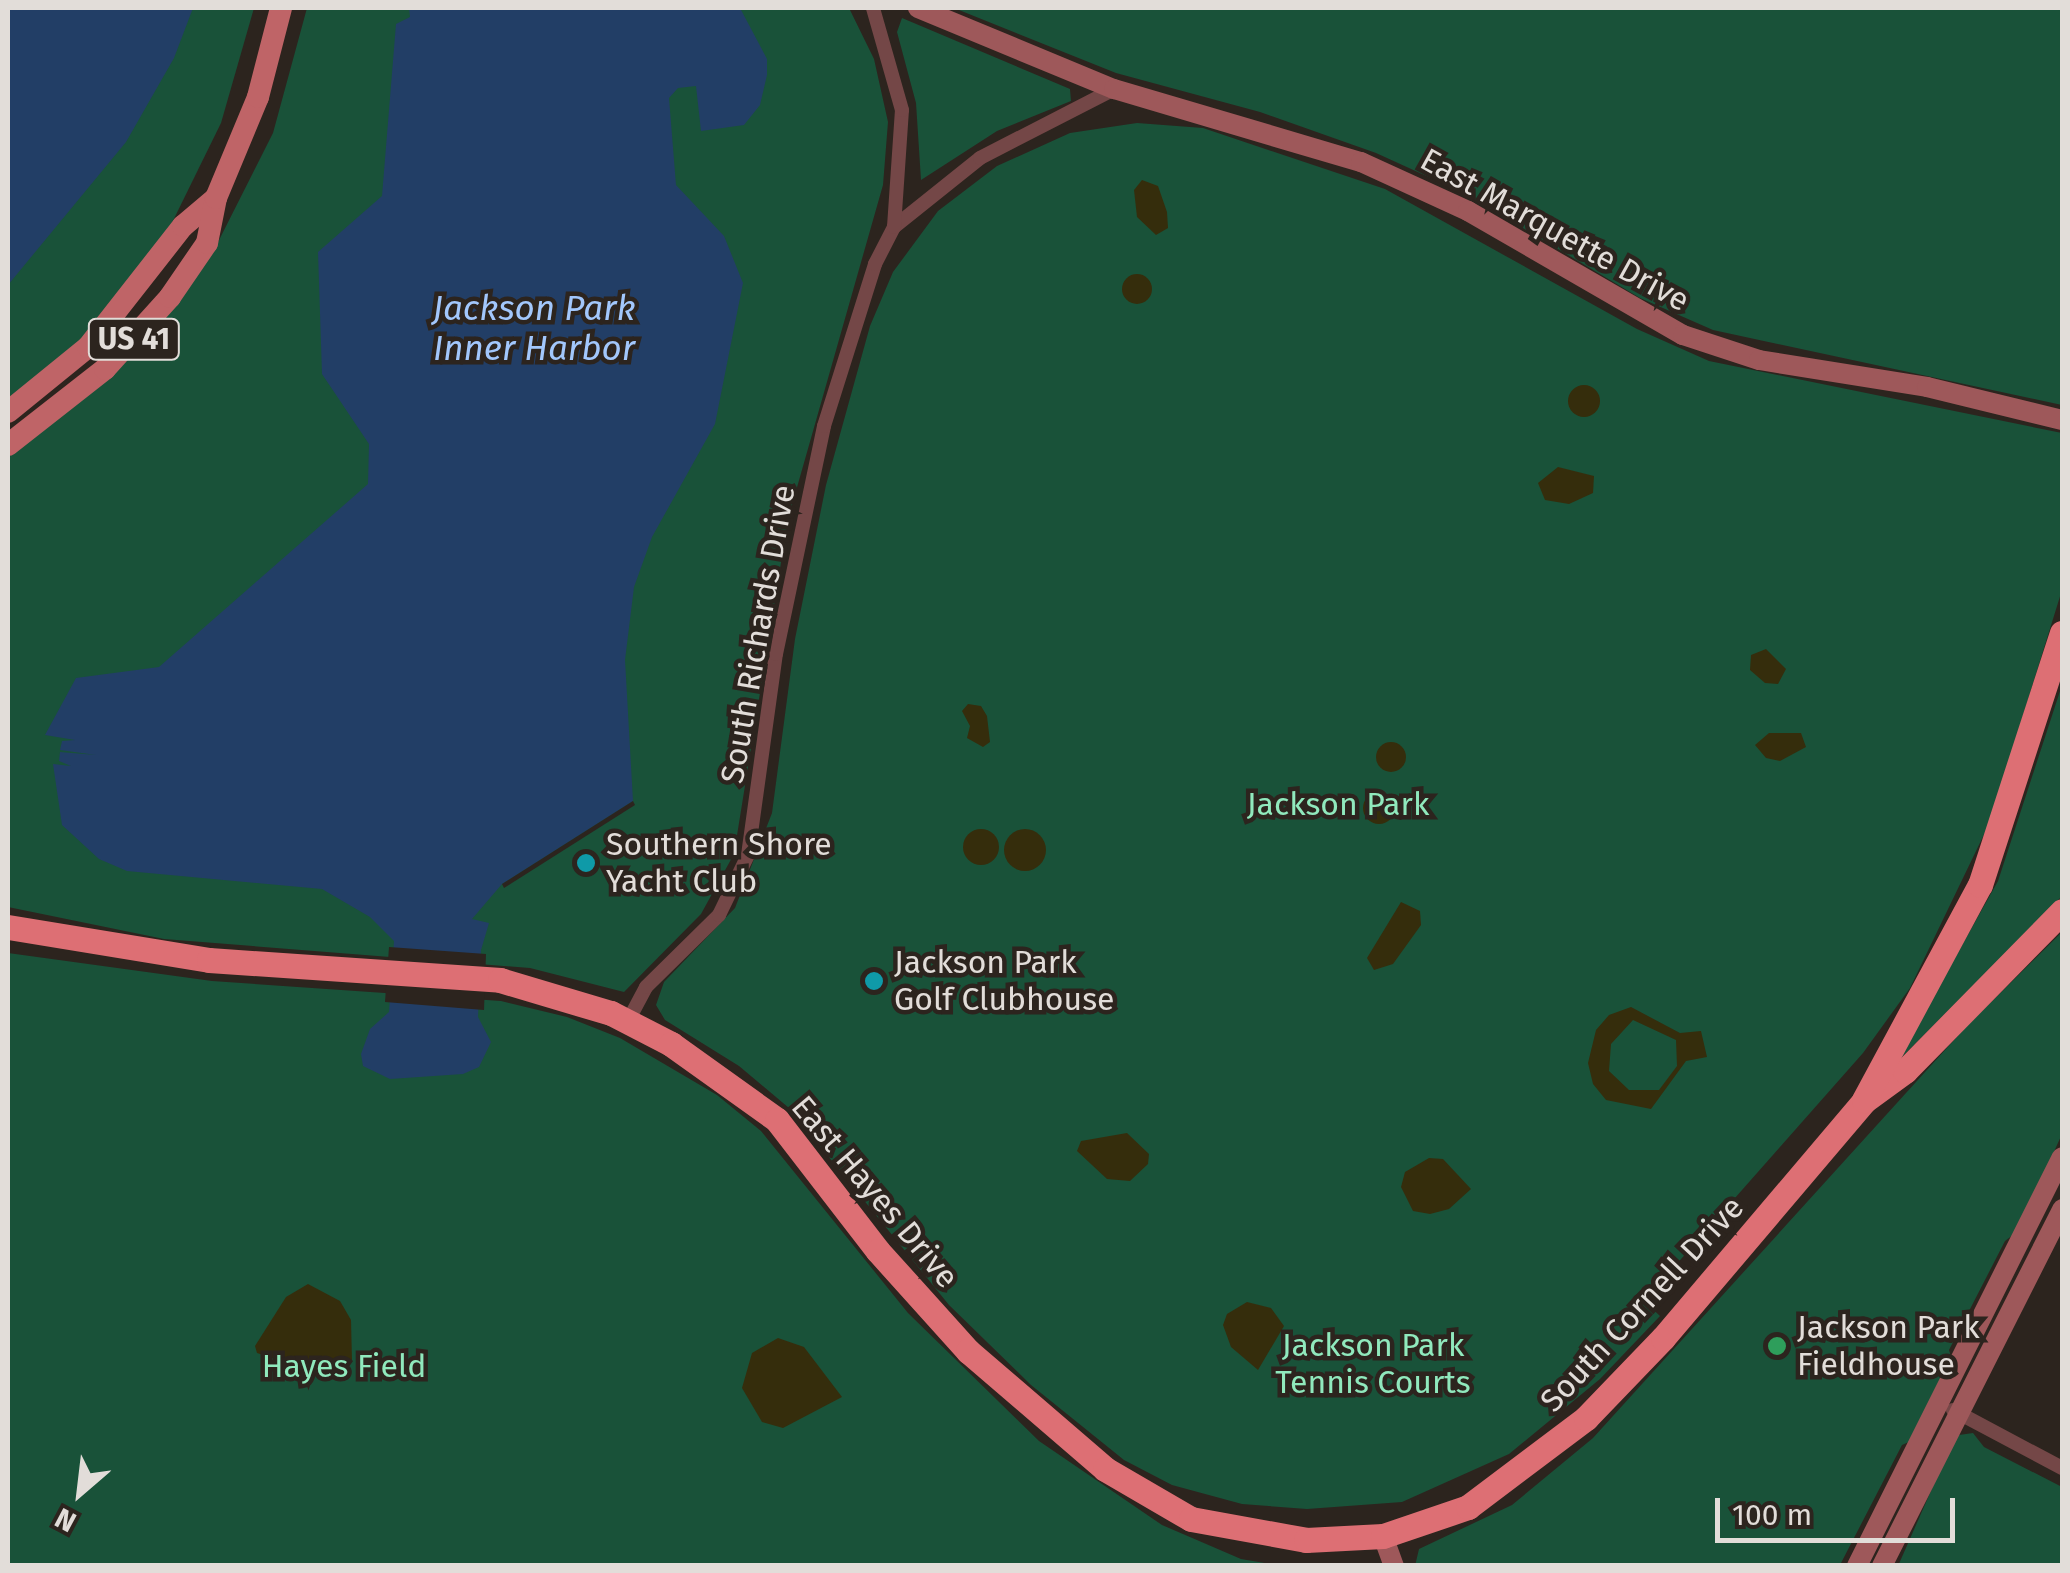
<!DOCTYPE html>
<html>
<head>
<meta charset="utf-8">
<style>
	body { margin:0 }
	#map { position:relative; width:2070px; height:1573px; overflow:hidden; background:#2c241e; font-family:"Fira Sans",sans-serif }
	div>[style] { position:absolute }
	.green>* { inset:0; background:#195239 }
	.sand>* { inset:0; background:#352d0c }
	.round { border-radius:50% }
	.water>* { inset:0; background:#223e66 }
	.pier>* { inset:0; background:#2c241e }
	.street>* { height:14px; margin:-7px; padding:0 7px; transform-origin:7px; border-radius:7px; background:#744747 }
	.secondary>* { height:20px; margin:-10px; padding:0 10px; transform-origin:10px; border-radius:10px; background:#9e585a }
	.primary>* { height:22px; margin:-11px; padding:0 11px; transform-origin:11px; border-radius:11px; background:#bf6467 }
	.highway>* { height:25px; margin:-12.5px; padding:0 12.5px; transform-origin:12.5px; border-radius:12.5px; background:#dd6f74 }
	.dots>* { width:28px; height:28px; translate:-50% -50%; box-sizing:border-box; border:5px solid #2c241e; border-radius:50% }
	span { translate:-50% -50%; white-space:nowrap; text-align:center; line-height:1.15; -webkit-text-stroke:9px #2c241e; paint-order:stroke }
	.shield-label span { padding:2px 8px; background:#2c241e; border:2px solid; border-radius:8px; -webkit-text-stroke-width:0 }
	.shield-label { font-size:30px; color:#e2ddd9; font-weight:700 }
	.street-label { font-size:32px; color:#e2ddd9 }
	.park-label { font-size:32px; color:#90e9bd }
	.poi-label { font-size:32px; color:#e2ddd9 }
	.left { translate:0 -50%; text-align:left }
	.water-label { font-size:35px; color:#a2c7fc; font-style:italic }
	.frame { position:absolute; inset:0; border:10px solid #e2ddd9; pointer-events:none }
	.north { position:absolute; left:30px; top:1443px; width:100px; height:100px; -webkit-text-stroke:8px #2c241e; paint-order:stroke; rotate:208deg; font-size:28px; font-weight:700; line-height:40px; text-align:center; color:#e2ddd9 }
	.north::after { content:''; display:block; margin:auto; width:35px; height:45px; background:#e2ddd9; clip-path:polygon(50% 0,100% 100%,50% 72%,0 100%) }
	.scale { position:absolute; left:1715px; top:1498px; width:240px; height:45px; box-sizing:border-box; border:5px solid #e2ddd9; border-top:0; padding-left:12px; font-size:30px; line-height:35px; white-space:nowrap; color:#e2ddd9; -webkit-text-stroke:8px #2c241e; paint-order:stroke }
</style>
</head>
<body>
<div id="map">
	<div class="green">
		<i style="clip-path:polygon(8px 8px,254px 8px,221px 123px,165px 237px,77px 344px,8px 401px)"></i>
		<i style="clip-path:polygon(307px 8px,849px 8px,874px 59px,888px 122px,883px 185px,788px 519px,734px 854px,701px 914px,624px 992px,530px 968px,164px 939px,8px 907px,8px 457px,128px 360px,212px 254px,273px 133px)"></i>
		<i style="clip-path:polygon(954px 8px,2062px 8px,2062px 405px,1713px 330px,1640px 298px,1466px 194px,1376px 153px,1260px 112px,1116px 73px)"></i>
		<i style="clip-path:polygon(902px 18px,1070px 89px,1071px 101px,997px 131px,921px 180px,916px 103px,897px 32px)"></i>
		<i style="clip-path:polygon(1137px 123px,1203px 128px,1385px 189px,1637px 329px,1709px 361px,2062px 433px,2062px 590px,1990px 822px,1910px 988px,1863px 1053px,1644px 1301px,1660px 1316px,1600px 1379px,1509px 1454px,1402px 1502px,1307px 1509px,1242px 1504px,1172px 1485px,1124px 1460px,1031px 1385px,949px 1305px,789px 1108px,739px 1066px,665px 1020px,656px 1005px,664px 982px,735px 908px,772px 813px,795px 639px,826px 485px,870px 326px,893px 272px,938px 211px,997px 166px,1070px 133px)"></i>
		<i style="clip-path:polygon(2062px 685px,2062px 896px,1896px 1063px,1998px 881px)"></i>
		<i style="clip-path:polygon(2062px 932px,2062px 1134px,2018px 1231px,2005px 1241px,1949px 1350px,1952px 1360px,1911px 1441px,1902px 1445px,1840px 1565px,1415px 1566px,1419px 1549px,1512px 1505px,1593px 1438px,1965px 1028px)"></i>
		<i style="clip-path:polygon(8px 953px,212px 981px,501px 1001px,567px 1017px,620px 1038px,717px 1095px,761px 1131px,908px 1313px,1039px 1441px,1162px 1525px,1241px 1559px,1276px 1565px,8px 1565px)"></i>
		<i style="clip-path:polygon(1973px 1433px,1984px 1447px,2062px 1487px,2062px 1565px,1898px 1566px,1945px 1459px,1959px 1435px)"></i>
	</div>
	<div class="sand">
		<i style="clip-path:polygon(1142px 180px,1158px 186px,1167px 212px,1168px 228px,1156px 235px,1137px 217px,1134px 190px)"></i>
		<i class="round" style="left:1122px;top:274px;width:30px;height:30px"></i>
		<i class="round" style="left:1568px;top:385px;width:32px;height:32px"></i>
		<i style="clip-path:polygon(1558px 467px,1594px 476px,1593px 493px,1569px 504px,1545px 500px,1538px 483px)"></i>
		<i style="clip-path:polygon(1766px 649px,1786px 669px,1778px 684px,1765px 683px,1750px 670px,1751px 655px)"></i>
		<i style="clip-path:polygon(968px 704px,981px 706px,987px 716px,990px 742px,983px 747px,967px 738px,970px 726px,962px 711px)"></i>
		<i style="clip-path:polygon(1769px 733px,1801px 733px,1806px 747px,1780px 761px,1766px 758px,1755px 745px)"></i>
		<i class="round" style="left:1376px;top:742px;width:30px;height:30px"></i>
		<i class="round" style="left:1363px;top:792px;width:32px;height:32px"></i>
		<i class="round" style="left:1004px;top:829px;width:42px;height:42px"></i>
		<i class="round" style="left:963px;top:829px;width:36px;height:36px"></i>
		<i style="clip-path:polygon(1401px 902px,1420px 911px,1421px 925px,1393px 964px,1374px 970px,1367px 958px)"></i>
		<i style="clip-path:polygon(evenodd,1631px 1007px,1680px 1033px,1701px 1031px,1707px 1057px,1686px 1061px,1651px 1109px,1606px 1100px,1593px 1084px,1588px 1063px,1596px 1030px,1609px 1015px,1631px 1007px,1633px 1020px,1676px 1040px,1677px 1066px,1659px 1090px,1629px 1090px,1609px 1071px,1611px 1044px,1633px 1020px)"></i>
		<i style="clip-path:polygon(1127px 1133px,1149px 1154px,1148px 1164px,1130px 1181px,1107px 1179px,1077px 1151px,1081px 1141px)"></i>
		<i style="clip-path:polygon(1429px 1158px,1443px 1159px,1471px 1189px,1449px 1209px,1430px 1214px,1413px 1211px,1401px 1187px,1405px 1172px)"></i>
		<i style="clip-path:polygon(308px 1284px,340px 1301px,351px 1320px,352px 1362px,330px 1376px,257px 1353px,255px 1346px,286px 1297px)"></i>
		<i style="clip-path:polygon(1247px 1302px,1271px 1308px,1284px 1326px,1258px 1370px,1231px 1347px,1223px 1325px,1227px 1314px)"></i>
		<i style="clip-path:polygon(778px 1338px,804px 1347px,842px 1397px,783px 1428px,762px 1422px,742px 1388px,752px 1353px)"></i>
	</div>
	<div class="water">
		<i style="clip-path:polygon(8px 8px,193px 8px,174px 58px,126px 142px,8px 285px)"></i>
		<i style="clip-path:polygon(409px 8px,740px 8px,767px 59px,767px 75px,760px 105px,744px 125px,701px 131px,696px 86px,678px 88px,669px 98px,676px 185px,724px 236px,743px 283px,715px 424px,652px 537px,634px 587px,625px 660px,633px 801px,502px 884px,472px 919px,489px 923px,481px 950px,478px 1017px,491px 1042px,479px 1067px,463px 1074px,390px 1079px,363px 1066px,361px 1054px,370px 1029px,389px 1012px,394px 941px,370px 917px,322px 889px,127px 871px,99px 859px,62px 825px,53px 764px,71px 766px,59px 761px,60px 752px,96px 755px,60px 750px,62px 741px,75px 740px,45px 735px,76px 678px,159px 667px,368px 484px,369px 444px,322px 374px,318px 252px,382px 196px,396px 24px,410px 17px)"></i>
	</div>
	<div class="pier">
		<i style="clip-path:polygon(633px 801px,635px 805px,504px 888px,502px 884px)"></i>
		<i style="clip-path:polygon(389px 947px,486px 954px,484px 1010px,385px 1002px)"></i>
	</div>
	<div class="street">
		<i style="left:894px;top:227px;width:110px;rotate:-38.7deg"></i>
		<i style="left:980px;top:158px;width:151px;rotate:-27.2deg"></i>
		<i style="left:628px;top:1021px;width:38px;rotate:-62deg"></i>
		<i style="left:646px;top:987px;width:103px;rotate:-44.6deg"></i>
		<i style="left:719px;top:915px;width:67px;rotate:-64.2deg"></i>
		<i style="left:748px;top:855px;width:203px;rotate:-82.1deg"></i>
		<i style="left:776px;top:654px;width:233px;rotate:-78.1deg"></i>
		<i style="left:824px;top:426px;width:170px;rotate:-72.5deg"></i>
		<i style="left:875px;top:264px;width:42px;rotate:-62.8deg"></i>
		<i style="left:894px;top:227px;width:117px;rotate:-86.1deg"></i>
		<i style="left:902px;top:110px;width:106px;rotate:-105.9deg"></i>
		<i style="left:1953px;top:1410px;width:123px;rotate:28deg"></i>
	</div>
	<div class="secondary">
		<i style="left:918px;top:8px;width:212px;rotate:22.5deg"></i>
		<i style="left:1114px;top:89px;width:258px;rotate:16.5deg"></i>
		<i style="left:1361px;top:162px;width:118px;rotate:24.6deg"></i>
		<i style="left:1468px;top:211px;width:248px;rotate:30deg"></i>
		<i style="left:1683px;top:335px;width:80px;rotate:18.2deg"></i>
		<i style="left:1759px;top:360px;width:170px;rotate:9.1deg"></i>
		<i style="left:1927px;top:387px;width:139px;rotate:13.7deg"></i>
		<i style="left:1383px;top:1536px;width:32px;rotate:70deg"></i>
		<i style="left:1857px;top:1566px;width:457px;rotate:-63.4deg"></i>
		<i style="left:1882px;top:1566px;width:400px;rotate:-63.2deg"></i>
	</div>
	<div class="primary">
		<i style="left:8px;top:412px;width:103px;rotate:-39.1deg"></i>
		<i style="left:88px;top:347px;width:154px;rotate:-51.9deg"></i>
		<i style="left:183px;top:226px;width:43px;rotate:-40.3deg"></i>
		<i style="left:8px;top:445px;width:123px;rotate:-38.1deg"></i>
		<i style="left:105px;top:369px;width:97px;rotate:-47.9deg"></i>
		<i style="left:170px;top:297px;width:65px;rotate:-55.6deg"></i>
		<i style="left:207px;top:243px;width:46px;rotate:-78.7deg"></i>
		<i style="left:216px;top:198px;width:109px;rotate:-67.4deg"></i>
		<i style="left:258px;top:97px;width:92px;rotate:-75.5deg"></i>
	</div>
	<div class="highway">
		<i style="left:8px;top:927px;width:204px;rotate:9.3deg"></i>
		<i style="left:209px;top:960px;width:292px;rotate:3.9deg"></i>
		<i style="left:500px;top:980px;width:116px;rotate:16.6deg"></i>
		<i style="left:611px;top:1013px;width:68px;rotate:27.3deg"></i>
		<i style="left:671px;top:1044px;width:130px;rotate:35.6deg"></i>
		<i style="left:777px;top:1120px;width:165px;rotate:52.4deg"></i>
		<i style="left:878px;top:1251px;width:135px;rotate:48deg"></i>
		<i style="left:968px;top:1351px;width:181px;rotate:40.7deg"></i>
		<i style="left:1105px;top:1469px;width:99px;rotate:30.2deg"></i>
		<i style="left:1191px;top:1519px;width:117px;rotate:10.3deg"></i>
		<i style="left:1306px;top:1540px;width:77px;rotate:-3deg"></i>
		<i style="left:1383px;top:1536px;width:90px;rotate:-18.8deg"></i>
		<i style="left:1468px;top:1507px;width:148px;rotate:-37deg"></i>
		<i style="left:1586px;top:1418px;width:111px;rotate:-46.1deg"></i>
		<i style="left:1663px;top:1338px;width:311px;rotate:-49.7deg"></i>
		<i style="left:1864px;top:1101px;width:51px;rotate:-36.2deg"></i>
		<i style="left:1905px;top:1071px;width:224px;rotate:-45.5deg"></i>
		<i style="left:1864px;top:1100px;width:244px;rotate:-61.7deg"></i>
		<i style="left:1980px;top:885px;width:265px;rotate:-72deg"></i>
	</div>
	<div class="dots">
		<i style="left:586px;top:863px;background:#0f9aa8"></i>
		<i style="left:874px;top:981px;background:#0f9aa8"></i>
		<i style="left:1777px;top:1346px;background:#2e9e5b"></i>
	</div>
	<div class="shield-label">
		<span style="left:134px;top:339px">US 41</span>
	</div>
	<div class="street-label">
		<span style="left:1555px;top:230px;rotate:29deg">East Marquette Drive</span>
		<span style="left:758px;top:634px;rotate:-80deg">South Richards Drive</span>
		<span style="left:875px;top:1192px;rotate:50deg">East Hayes Drive</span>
		<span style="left:1642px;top:1304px;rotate:-47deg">South Cornell Drive</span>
	</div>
	<div class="park-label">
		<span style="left:1338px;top:804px">Jackson Park</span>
		<span style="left:1373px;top:1364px">Jackson Park<br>Tennis Courts</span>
		<span style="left:344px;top:1366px">Hayes Field</span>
	</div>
	<div class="poi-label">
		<span class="left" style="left:606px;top:863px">Southern Shore<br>Yacht Club</span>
		<span class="left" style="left:894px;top:981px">Jackson Park<br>Golf Clubhouse</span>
		<span class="left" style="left:1797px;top:1346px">Jackson Park<br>Fieldhouse</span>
	</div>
	<div class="water-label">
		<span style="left:534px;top:328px">Jackson Park<br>Inner Harbor</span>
	</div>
	<div class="frame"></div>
	<div class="north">N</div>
	<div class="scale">100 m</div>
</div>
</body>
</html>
